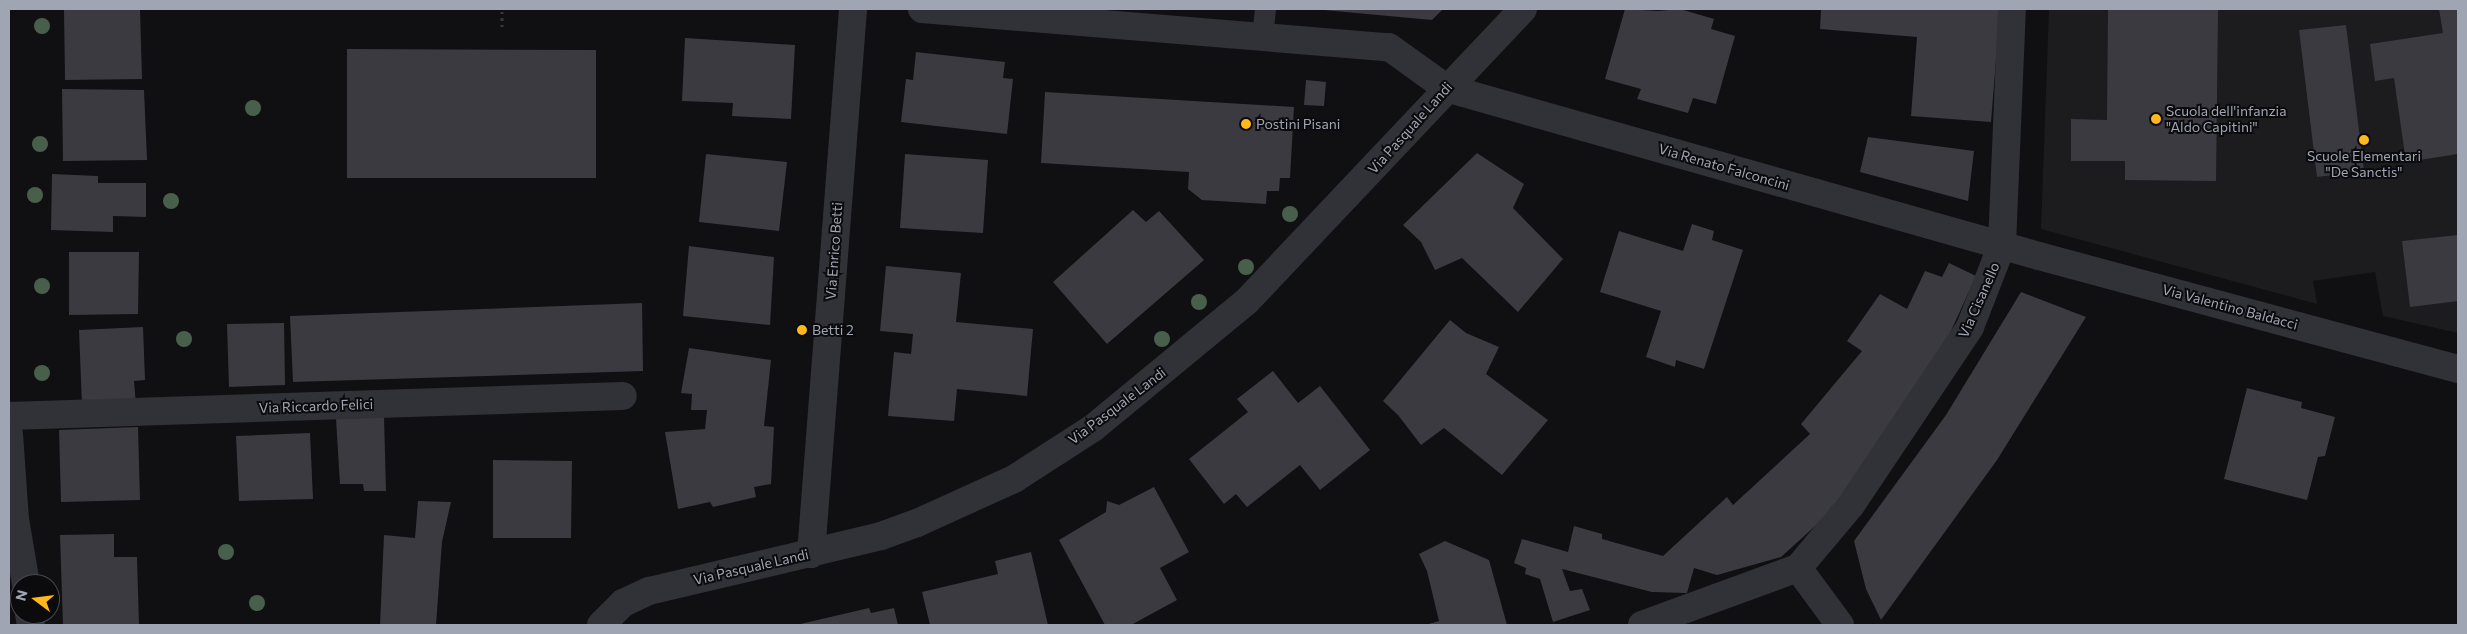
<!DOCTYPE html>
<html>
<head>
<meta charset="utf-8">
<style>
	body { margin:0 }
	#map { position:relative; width:2467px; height:634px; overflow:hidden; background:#101012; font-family:Commissioner,sans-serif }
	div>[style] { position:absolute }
	.built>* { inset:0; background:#1c1c1f }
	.building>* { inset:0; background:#3a3a40 }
	.path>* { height:3px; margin-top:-1.5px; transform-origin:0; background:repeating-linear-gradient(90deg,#37383e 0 2.5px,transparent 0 6.5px) }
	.service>* { height:21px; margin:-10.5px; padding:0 10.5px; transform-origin:10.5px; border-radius:10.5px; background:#313237 }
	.minor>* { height:28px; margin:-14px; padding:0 14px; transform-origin:14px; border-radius:14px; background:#313237 }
	.tertiary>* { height:28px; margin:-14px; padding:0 14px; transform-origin:14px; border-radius:14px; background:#313237 }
	.trees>* { width:16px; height:16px; margin:-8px; border-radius:50%; background:#48604b }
	.dots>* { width:14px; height:14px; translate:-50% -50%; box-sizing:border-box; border:2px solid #0b0b0d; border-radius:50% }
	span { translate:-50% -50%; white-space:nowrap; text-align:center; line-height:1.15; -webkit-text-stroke:4px #0b0b0d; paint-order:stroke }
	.poi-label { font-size:14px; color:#a0a5b4 }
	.left { translate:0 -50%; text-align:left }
	.street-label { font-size:14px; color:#a0a5b4 }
	.frame { position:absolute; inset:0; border:10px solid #a0a5b4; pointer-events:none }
	.north { position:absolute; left:10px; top:574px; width:50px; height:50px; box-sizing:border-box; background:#0b0b0d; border:1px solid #474950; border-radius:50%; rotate:285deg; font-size:14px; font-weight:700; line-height:20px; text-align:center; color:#a0a5b4 }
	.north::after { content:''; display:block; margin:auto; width:18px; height:22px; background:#ffb81b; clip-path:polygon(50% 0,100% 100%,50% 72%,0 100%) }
</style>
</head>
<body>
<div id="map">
	<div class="built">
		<i style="clip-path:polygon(2049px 9px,2458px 9px,2458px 333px,2383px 316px,2375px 272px,2313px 281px,2317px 304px,2041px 229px)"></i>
	</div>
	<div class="building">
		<i style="clip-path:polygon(64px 9px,140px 9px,142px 79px,65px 80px)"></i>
		<i style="clip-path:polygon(1313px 9px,1443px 9px,1432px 20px)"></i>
		<i style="clip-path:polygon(1625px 9px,1658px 11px,1680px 9px,1714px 19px,1711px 29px,1735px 36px,1716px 104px,1693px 98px,1688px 113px,1637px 99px,1641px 89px,1605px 79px)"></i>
		<i style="clip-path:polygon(1821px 9px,2000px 9px,1991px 122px,1911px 116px,1917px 37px,1820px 29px)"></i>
		<i style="clip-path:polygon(2108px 9px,2218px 10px,2216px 181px,2125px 180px,2125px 161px,2071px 161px,2071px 119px,2107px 120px)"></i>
		<i style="clip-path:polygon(2439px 9px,2458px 9px,2458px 154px,2406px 162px,2394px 78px,2375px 81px,2370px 44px,2443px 33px)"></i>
		<i style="clip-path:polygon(2346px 25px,2364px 171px,2317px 177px,2299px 30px)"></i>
		<i style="clip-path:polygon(685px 38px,795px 45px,791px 119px,732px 116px,733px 103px,682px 101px)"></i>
		<i style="clip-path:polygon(347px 49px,596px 50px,596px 178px,347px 178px)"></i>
		<i style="clip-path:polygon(916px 52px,1005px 62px,1003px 78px,1013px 79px,1007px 134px,901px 122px,906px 79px,913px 80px)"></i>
		<i style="clip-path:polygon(1306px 80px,1326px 82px,1324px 106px,1304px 105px)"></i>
		<i style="clip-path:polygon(62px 89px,144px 90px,147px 160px,63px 161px)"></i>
		<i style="clip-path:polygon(1045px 92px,1294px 107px,1290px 178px,1280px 178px,1279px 191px,1267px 191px,1266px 204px,1202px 200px,1188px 189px,1189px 172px,1041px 163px)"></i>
		<i style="clip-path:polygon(1868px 137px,1974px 151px,1968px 201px,1860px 172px)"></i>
		<i style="clip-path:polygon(1477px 153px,1524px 184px,1513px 208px,1563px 259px,1518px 312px,1462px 258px,1435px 270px,1421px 242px,1403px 225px)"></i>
		<i style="clip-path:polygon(706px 154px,787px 162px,779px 231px,699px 222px)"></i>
		<i style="clip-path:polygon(905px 154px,988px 160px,983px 233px,900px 228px)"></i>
		<i style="clip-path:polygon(52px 174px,98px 176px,98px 183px,146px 183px,146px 217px,113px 216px,113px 232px,51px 230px)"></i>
		<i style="clip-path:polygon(1133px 210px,1146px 222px,1159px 211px,1204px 260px,1107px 344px,1053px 282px)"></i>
		<i style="clip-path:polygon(1692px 224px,1714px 231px,1712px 240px,1743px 250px,1704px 369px,1676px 360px,1675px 367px,1646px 357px,1661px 311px,1600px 292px,1619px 231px,1683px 251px)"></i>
		<i style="clip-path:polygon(2458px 235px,2458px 301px,2410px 307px,2402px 241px)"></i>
		<i style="clip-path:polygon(689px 246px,774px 257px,770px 325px,683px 316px)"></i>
		<i style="clip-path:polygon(69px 252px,139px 252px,138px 314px,69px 315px)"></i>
		<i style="clip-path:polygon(1949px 263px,1976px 276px,1935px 366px,1835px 508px,1781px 557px,1717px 575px,1694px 568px,1687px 593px,1652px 592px,1562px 569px,1570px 591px,1582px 589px,1590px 610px,1553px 622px,1540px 579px,1525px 574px,1526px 568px,1514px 563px,1522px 539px,1568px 552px,1574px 526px,1602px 534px,1602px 539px,1663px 556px,1727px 497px,1733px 505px,1810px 434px,1801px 424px,1862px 351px,1847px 341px,1880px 294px,1907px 309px,1925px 271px,1942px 277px)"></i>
		<i style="clip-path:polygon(886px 266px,961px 273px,956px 322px,1033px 329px,1027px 396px,957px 389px,954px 421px,888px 416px,894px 352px,911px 354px,913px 334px,880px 331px)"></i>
		<i style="clip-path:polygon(2021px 292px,2086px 317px,1997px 460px,1881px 620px,1866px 589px,1854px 541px,1946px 415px)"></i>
		<i style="clip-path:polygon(642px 303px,643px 371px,293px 382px,290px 316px)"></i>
		<i style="clip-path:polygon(1450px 320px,1466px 333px,1499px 347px,1486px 374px,1548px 420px,1502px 475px,1444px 428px,1421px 445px,1398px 415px,1383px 401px)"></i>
		<i style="clip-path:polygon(284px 323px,285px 385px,229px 387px,227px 324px)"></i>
		<i style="clip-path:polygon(143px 327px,145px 380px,134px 381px,136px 405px,82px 406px,79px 330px)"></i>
		<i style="clip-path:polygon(689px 348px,771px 360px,764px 426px,774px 427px,771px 484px,754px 487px,756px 497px,713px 507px,710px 502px,678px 509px,665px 432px,705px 429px,707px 410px,691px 410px,692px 394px,681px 393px)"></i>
		<i style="clip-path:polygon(1273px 371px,1298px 403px,1320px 386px,1370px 450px,1320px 490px,1300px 465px,1247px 507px,1236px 494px,1224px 504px,1189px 459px,1248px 412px,1237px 399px)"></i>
		<i style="clip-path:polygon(2247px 388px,2302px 402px,2301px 408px,2335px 417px,2325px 456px,2318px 457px,2307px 500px,2224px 479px)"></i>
		<i style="clip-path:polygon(384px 417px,386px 491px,364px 491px,363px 484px,340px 484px,336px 419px)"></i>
		<i style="clip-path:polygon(138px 427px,140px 500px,61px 502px,59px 430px)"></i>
		<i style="clip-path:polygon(310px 433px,313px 499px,239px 501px,236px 436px)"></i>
		<i style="clip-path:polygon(493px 460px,572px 461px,571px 538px,493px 538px)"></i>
		<i style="clip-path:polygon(1154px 487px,1189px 552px,1160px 568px,1177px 600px,1131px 625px,1105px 625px,1059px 540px,1106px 512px,1107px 501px,1119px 505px)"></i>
		<i style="clip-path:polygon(418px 501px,451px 502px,442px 542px,436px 625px,380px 625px,384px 535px,415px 538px)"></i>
		<i style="clip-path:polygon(114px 534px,114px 557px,137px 557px,139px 625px,63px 625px,60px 535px)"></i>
		<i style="clip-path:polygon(1445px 541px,1489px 560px,1507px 625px,1425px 625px,1439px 621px,1427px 571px,1419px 554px)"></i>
		<i style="clip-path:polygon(1031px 552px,1048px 625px,930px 625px,922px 592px,998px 574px,995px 561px)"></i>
		<i style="clip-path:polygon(869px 608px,871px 613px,894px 608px,898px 625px,796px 625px)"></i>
	</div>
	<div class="path">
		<i style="left:502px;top:27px;width:18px;rotate:-90deg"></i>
	</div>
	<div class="service">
		<i style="left:1262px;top:37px;width:28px;rotate:-84deg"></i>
	</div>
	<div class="minor">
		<i style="left:922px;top:9px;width:469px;rotate:4.7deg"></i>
		<i style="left:1389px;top:47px;width:70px;rotate:35.7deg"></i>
		<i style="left:1446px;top:88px;width:616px;rotate:15.82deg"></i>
		<i style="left:2039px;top:256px;width:434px;rotate:15.1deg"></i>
		<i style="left:9px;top:416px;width:614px;rotate:-1.87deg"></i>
		<i style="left:811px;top:554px;width:547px;rotate:-85.59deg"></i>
		<i style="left:1798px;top:568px;width:71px;rotate:53.6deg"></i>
		<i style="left:601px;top:625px;width:31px;rotate:-45deg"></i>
		<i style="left:623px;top:603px;width:29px;rotate:-25deg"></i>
		<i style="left:649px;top:591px;width:238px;rotate:-13.3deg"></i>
		<i style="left:881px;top:536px;width:38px;rotate:-20deg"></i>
		<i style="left:917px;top:523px;width:107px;rotate:-24.4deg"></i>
		<i style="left:1014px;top:479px;width:94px;rotate:-32.8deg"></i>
		<i style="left:1093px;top:428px;width:198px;rotate:-39.5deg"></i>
		<i style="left:1246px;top:302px;width:403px;rotate:-46.6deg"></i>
		<i style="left:1642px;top:625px;width:166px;rotate:-20.1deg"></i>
		<i style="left:1798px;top:568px;width:82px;rotate:-49.9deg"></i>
		<i style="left:1851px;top:505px;width:214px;rotate:-56.2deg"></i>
		<i style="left:1970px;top:327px;width:88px;rotate:-68.7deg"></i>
		<i style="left:2002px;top:245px;width:236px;rotate:-87.6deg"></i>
	</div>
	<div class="tertiary">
		<i style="left:9px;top:434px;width:85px;rotate:86deg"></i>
		<i style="left:15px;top:519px;width:66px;rotate:80.4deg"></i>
		<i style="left:29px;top:614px;width:11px;rotate:80deg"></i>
	</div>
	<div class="trees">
		<i style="left:42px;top:26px"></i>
		<i style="left:253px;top:108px"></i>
		<i style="left:40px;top:144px"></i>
		<i style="left:35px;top:195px"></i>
		<i style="left:171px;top:201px"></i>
		<i style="left:1290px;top:214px"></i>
		<i style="left:1246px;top:267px"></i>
		<i style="left:42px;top:286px"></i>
		<i style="left:1199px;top:302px"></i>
		<i style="left:184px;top:339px"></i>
		<i style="left:1162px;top:339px"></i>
		<i style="left:42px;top:373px"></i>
		<i style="left:226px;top:552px"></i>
		<i style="left:257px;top:603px"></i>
	</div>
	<div class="dots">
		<i style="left:2156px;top:119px;background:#ffb81b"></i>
		<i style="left:1246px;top:124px;background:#ffb81b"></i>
		<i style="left:2364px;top:140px;background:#ffb81b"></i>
		<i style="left:802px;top:330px;background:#ffb81b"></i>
	</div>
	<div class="poi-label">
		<span class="left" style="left:2166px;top:119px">Scuola dell'infanzia<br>"Aldo Capitini"</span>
		<span class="left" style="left:1256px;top:124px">Postini Pisani</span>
		<span style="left:2364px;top:164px">Scuole Elementari<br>"De Sanctis"</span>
		<span class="left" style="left:812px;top:330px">Betti 2</span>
	</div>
	<div class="street-label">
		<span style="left:1410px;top:128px;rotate:-48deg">Via Pasquale Landi</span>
		<span style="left:1724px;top:167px;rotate:16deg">Via Renato Falconcini</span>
		<span style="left:834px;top:251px;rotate:-86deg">Via Enrico Betti</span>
		<span style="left:1979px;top:300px;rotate:-66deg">Via Cisanello</span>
		<span style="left:2230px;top:307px;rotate:15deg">Via Valentino Baldacci</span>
		<span style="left:316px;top:406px;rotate:-2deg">Via Riccardo Felici</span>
		<span style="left:1117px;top:406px;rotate:-37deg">Via Pasquale Landi</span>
		<span style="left:751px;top:567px;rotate:-13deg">Via Pasquale Landi</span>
	</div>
	<div class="frame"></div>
	<div class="north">N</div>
</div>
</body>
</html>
